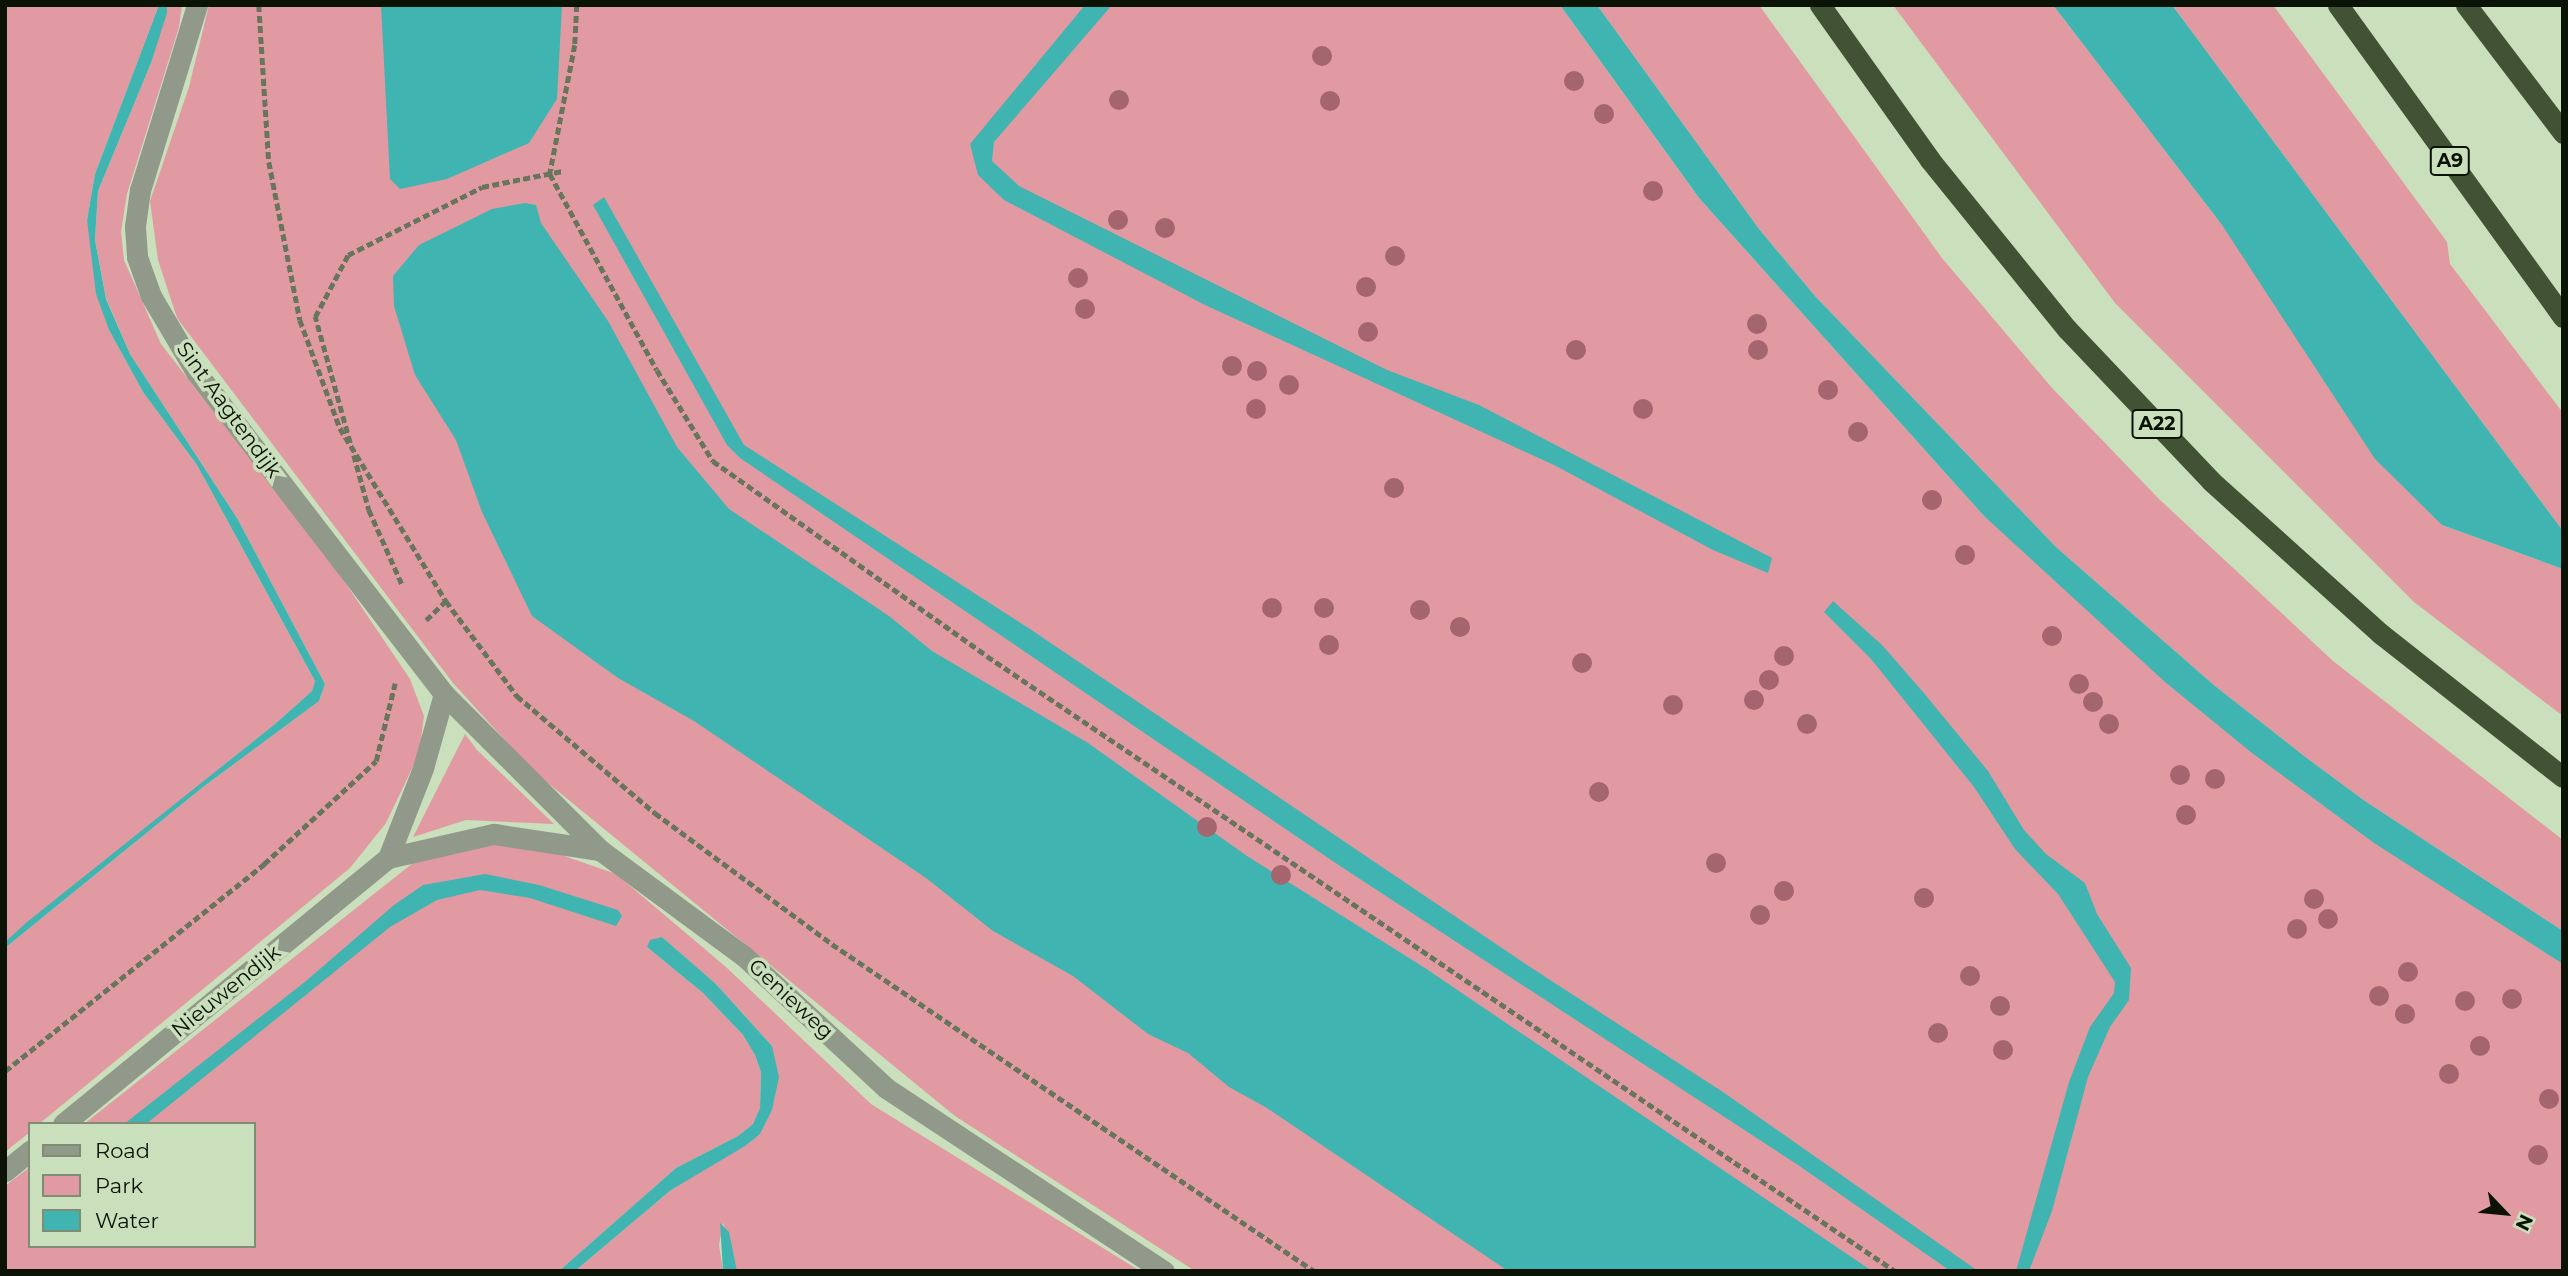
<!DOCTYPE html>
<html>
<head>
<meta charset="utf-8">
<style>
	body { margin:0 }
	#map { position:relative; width:2568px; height:1276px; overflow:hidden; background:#cadfbb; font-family:Montserrat,sans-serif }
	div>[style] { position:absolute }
	.green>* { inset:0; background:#e29aa2 }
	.water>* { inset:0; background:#40b4b0 }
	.path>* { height:4.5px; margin-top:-2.25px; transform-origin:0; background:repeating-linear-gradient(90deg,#67755d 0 7px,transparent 0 10.5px) }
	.minor>* { height:21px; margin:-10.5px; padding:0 10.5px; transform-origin:10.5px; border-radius:10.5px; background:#90998a }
	.motorway>* { height:21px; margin:-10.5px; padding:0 10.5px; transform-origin:10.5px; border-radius:10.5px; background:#415334 }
	.trees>* { width:20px; height:20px; margin:-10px; border-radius:50%; background:#a5656e }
	span { translate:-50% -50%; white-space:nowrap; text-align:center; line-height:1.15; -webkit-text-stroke:7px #cadfbb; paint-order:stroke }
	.shield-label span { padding:2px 5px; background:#cadfbb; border:2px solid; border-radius:5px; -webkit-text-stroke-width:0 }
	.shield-label { font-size:19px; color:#0b1206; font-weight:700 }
	.street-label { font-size:21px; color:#0b1206 }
	.frame { position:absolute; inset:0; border:7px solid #0b1206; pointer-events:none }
	.legend { position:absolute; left:28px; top:1122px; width:228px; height:126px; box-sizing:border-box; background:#cadfbb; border:2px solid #7e8d73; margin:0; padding:9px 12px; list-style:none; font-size:21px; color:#0b1206 }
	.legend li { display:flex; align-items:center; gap:14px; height:35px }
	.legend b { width:35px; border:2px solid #7e8d73 }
	.north { position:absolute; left:2470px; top:1178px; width:70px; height:70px; -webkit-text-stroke:5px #cadfbb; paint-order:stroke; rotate:116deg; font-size:19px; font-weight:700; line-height:28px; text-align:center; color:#0b1206 }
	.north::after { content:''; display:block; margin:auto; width:24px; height:32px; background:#0b1206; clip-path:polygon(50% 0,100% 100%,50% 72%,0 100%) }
</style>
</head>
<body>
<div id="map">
	<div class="green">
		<i style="clip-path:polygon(5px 5px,159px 5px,95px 174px,87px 220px,109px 330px,143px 392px,197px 465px,315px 681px,312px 691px,275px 724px,5px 942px)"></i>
		<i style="clip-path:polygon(167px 5px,182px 5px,179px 27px,127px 194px,121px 232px,124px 260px,161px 344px,340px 575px,410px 679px,424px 716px,419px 754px,386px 823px,350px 868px,39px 1124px,30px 1124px,30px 1132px,5px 1152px,5px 948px,203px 787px,319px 701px,325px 684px,237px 518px,130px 354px,106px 298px,95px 240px,98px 191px,151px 63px)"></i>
		<i style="clip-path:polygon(209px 5px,1560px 5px,1698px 197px,1984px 516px,2563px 958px,2563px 1271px,1195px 1271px,955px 1116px,532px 770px,453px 683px,177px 318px,158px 260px,150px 201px,189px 87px)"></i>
		<i style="clip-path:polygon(1597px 5px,1759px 5px,1942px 258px,2052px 388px,2159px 499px,2333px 661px,2563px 840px,2563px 931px,2365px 801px,2308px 759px,2215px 686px,2056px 547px,1815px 296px,1759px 229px)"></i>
		<i style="clip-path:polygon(1893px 5px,2053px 5px,2222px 225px,2442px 525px,2563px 569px,2563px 716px,2414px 602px,2115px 303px)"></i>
		<i style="clip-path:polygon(2172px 5px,2273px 5px,2447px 242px,2450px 264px,2563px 413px,2563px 531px)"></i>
		<i style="clip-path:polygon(465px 734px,477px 750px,554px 824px,466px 820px,413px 837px)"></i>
		<i style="clip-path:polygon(516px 839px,616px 874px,726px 967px,871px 1104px,1140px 1271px,737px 1271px,723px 1223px,719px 1245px,723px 1271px,575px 1271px,671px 1190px,760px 1134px,772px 1046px,716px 984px,662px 937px,647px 947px,703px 993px,743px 1035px,755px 1055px,761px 1072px,760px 1108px,753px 1124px,738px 1136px,676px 1168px,559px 1271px,5px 1271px,5px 1186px,30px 1167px,30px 1246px,254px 1246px,254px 1124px,84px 1124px,418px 859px)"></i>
	</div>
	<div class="water">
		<i style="clip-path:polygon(159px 5px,167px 5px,167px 13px,151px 63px,98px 191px,95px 240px,106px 299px,130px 354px,237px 518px,325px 684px,319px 701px,203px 787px,5px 948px,5px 942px,27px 922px,275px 724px,312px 691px,315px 681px,197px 465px,143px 392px,109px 330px,96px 294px,87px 220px,95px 174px)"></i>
		<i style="clip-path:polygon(381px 5px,562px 5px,557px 99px,529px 143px,447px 179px,400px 189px,390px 179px)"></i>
		<i style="clip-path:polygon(1085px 5px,1112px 5px,994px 142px,992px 161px,1019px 186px,1387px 370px,1479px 405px,1772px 558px,1768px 573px,1713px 550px,1554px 465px,1205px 305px,1004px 200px,978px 175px,970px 144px)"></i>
		<i style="clip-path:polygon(1560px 5px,1597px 5px,1759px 229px,1815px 296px,2056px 547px,2215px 686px,2308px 759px,2365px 801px,2563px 931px,2563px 964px,2374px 843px,2252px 753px,2165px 682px,1984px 516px,1699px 198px)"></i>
		<i style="clip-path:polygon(2053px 5px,2172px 5px,2563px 531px,2563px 569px,2442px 525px,2375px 459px,2222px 225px)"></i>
		<i style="clip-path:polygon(604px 197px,744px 445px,1030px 629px,1527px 965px,1723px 1092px,1978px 1271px,1949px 1270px,1798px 1165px,1340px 866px,740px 458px,727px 445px,593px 205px)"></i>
		<i style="clip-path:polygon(525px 203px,536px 205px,541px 223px,608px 321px,677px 447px,729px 509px,889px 616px,932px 651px,1088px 743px,1247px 856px,1425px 968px,1872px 1271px,1508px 1271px,1267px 1108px,1229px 1087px,1188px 1053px,1148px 1034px,1073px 976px,993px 931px,926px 878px,694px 721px,618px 678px,532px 616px,482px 512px,456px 440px,415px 375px,394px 306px,393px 276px,419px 245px,492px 209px)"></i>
		<i style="clip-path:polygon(1833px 601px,1882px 645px,1923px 692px,1988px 771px,2024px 830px,2046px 854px,2085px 883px,2097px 914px,2131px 968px,2129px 1000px,2110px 1027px,2088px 1077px,2052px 1211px,2029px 1271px,2016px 1271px,2069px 1082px,2090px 1027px,2114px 993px,2115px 982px,2058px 894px,2015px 849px,1974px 787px,1871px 659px,1824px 612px)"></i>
		<i style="clip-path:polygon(485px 874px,539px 885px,618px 910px,622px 916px,616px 926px,530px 898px,480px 890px,437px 900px,390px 927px,146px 1124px,124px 1124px,306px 981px,394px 905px,423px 885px)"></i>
		<i style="clip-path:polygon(662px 937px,716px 984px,772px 1046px,779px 1077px,772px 1110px,760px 1134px,745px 1146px,671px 1190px,575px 1271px,559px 1271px,676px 1168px,738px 1136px,753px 1124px,760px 1108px,761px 1072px,755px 1055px,743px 1035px,703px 993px,647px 947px,650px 940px)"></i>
		<i style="clip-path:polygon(720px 1223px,729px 1232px,737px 1271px,723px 1271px)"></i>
	</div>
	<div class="path">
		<i style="left:259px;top:5px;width:157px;rotate:86.4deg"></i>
		<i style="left:269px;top:162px;width:161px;rotate:78.9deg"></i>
		<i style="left:300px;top:320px;width:115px;rotate:69.7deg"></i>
		<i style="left:340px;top:428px;width:203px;rotate:58.5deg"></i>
		<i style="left:446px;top:601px;width:119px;rotate:53.2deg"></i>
		<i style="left:517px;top:696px;width:181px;rotate:40.3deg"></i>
		<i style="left:655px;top:813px;width:220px;rotate:36.5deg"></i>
		<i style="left:832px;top:944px;width:582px;rotate:34.15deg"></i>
		<i style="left:577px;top:5px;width:40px;rotate:92.9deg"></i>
		<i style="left:575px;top:45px;width:131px;rotate:101deg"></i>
		<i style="left:550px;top:174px;width:223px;rotate:61.4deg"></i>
		<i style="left:657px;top:370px;width:107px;rotate:58.4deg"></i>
		<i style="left:713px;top:461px;width:336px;rotate:35.4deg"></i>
		<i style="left:987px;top:656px;width:1097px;rotate:34.11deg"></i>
		<i style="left:350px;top:443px;width:131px;rotate:-105.5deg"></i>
		<i style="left:315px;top:317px;width:70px;rotate:-62deg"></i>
		<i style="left:348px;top:255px;width:150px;rotate:-26.9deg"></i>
		<i style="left:482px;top:187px;width:82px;rotate:-11.3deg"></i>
		<i style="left:354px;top:455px;width:57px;rotate:74.7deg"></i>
		<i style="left:369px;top:510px;width:81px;rotate:66deg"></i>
		<i style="left:426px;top:620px;width:28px;rotate:-44deg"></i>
		<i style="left:5px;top:1071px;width:332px;rotate:-38.6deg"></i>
		<i style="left:264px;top:864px;width:152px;rotate:-42.6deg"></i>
		<i style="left:376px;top:761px;width:80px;rotate:-76.3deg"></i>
	</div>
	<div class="minor">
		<i style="left:197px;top:5px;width:194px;rotate:107.1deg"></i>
		<i style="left:140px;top:190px;width:37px;rotate:98deg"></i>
		<i style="left:135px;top:227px;width:30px;rotate:86deg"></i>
		<i style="left:137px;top:257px;width:41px;rotate:70.3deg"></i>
		<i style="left:151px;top:296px;width:88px;rotate:59.4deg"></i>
		<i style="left:196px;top:372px;width:406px;rotate:52.4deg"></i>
		<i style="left:444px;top:694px;width:221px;rotate:45deg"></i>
		<i style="left:600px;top:850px;width:179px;rotate:36.4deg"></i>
		<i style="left:744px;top:956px;width:194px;rotate:42.9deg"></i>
		<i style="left:886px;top:1088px;width:333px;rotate:33.4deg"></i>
		<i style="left:388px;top:858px;width:97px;rotate:-68.7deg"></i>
		<i style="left:423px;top:768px;width:77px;rotate:-74.2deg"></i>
		<i style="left:63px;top:1124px;width:420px;rotate:-39.3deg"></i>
		<i style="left:388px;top:858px;width:109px;rotate:-12.8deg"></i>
		<i style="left:494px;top:834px;width:107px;rotate:8.6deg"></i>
		<i style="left:5px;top:1171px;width:32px;rotate:-39deg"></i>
	</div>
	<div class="motorway">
		<i style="left:1820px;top:5px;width:190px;rotate:54.6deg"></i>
		<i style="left:1930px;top:160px;width:218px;rotate:51deg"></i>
		<i style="left:2067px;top:329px;width:209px;rotate:46.5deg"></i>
		<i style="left:2211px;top:481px;width:229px;rotate:42deg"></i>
		<i style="left:2381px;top:634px;width:231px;rotate:38.2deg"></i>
		<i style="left:2338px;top:5px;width:385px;rotate:54.2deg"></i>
		<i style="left:2466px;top:5px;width:161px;rotate:52.8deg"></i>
	</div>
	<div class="trees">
		<i style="left:1322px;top:56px"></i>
		<i style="left:1574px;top:81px"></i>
		<i style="left:1119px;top:100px"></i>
		<i style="left:1330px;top:101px"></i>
		<i style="left:1604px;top:114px"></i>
		<i style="left:1653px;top:191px"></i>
		<i style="left:1118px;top:220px"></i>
		<i style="left:1165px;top:228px"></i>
		<i style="left:1395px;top:256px"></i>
		<i style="left:1078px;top:278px"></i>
		<i style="left:1366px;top:287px"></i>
		<i style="left:1085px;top:309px"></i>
		<i style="left:1757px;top:324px"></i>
		<i style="left:1368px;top:332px"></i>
		<i style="left:1576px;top:350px"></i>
		<i style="left:1758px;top:350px"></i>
		<i style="left:1232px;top:366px"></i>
		<i style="left:1257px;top:371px"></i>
		<i style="left:1289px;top:385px"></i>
		<i style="left:1828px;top:390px"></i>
		<i style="left:1256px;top:409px"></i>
		<i style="left:1643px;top:409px"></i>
		<i style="left:1858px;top:432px"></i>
		<i style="left:1394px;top:488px"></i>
		<i style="left:1932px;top:500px"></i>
		<i style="left:1965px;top:555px"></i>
		<i style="left:1272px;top:608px"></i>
		<i style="left:1324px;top:608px"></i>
		<i style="left:1420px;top:610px"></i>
		<i style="left:1460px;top:627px"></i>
		<i style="left:2052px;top:636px"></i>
		<i style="left:1329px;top:645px"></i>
		<i style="left:1784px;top:656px"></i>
		<i style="left:1582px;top:663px"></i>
		<i style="left:1769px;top:680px"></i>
		<i style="left:2079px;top:684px"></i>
		<i style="left:1754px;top:700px"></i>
		<i style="left:2093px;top:702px"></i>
		<i style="left:1673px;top:705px"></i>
		<i style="left:1807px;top:724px"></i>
		<i style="left:2109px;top:724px"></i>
		<i style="left:2180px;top:775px"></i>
		<i style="left:2215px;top:779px"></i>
		<i style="left:1599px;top:792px"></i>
		<i style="left:2186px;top:815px"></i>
		<i style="left:1207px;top:827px"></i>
		<i style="left:1716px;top:863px"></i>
		<i style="left:1281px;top:875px"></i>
		<i style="left:1784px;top:891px"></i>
		<i style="left:1924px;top:898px"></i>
		<i style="left:2314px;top:899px"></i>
		<i style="left:1760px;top:915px"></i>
		<i style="left:2328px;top:919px"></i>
		<i style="left:2297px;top:929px"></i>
		<i style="left:2408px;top:972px"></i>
		<i style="left:1970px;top:976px"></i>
		<i style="left:2379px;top:996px"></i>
		<i style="left:2512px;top:999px"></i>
		<i style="left:2465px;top:1001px"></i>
		<i style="left:2000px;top:1006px"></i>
		<i style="left:2405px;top:1014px"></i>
		<i style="left:1938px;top:1033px"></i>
		<i style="left:2480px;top:1046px"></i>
		<i style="left:2003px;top:1050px"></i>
		<i style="left:2449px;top:1074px"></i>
		<i style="left:2549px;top:1099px"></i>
		<i style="left:2538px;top:1155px"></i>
	</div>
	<div class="shield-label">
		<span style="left:2450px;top:161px">A9</span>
		<span style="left:2157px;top:424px">A22</span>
	</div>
	<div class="street-label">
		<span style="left:229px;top:410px;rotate:54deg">Sint Aagtendijk</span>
		<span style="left:226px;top:991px;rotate:-39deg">Nieuwendijk</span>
		<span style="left:791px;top:999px;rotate:43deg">Genieweg</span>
	</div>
	<div class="frame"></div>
	<ul class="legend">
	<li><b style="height:9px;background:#90998a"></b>Road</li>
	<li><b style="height:19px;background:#e29aa2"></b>Park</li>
	<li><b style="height:19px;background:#40b4b0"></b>Water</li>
	</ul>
	<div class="north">N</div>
</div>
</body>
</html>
